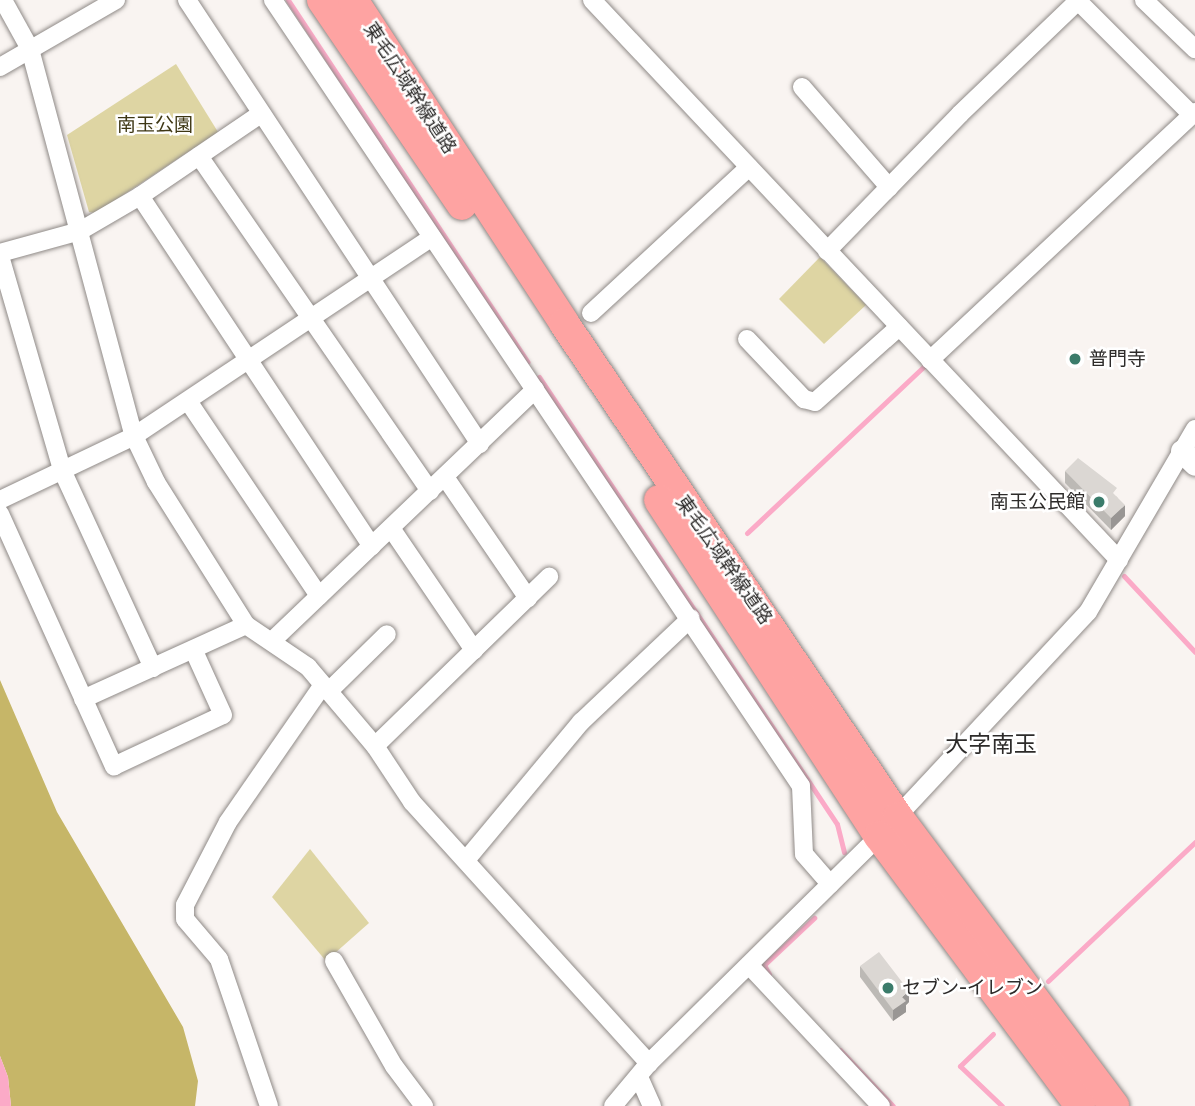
<!DOCTYPE html>
<html>
<head>
<meta charset="utf-8">
<style>
	body { margin:0 }
	#map { position:relative; width:1195px; height:1106px; overflow:hidden; background:#f9f4f1; font-family:Cabin,"Noto Sans JP",sans-serif }
	div>[style] { position:absolute }
	.green>* { inset:0; background:#ded5a3 }
	.forest>* { inset:0; background:#c6b668 }
	.water>* { inset:0; background:#fbaac7 }
	.stream>* { height:5px; margin:-2.5px; padding:0 2.5px; transform-origin:2.5px; border-radius:2.5px; background:#fbaac7 }
	.roads { filter:drop-shadow(0 0 2px #8f8a87) drop-shadow(0 0 2px #8f8a87) }
	.minor>* { height:18px; margin:-9px; padding:0 9px; transform-origin:9px; border-radius:9px; background:#fff }
	.tertiary>* { height:23px; margin:-11.5px; padding:0 11.5px; transform-origin:11.5px; border-radius:11.5px; background:#fff }
	.trunk>* { height:30px; margin:-15px; padding:0 15px; transform-origin:15px; border-radius:15px; background:#fea3a2 }
	.wall>* { inset:0; background:#bcb9b5 }
	.shaded-wall>* { inset:0; background:#999694 }
	.building>* { inset:0; background:#dbd7d3 }
	.dots>* { width:19px; height:19px; translate:-50% -50%; box-sizing:border-box; border:4px solid #fff; border-radius:50% }
	span { translate:-50% -50%; white-space:nowrap; text-align:center; line-height:1.15; -webkit-text-stroke:5px #fff; paint-order:stroke }
	.street-label { font-size:19px; color:#2d2b2a }
	.park-label { font-size:19px; color:#3e3714 }
	.poi-label { font-size:19px; color:#2d2b2a }
	.left { translate:0 -50%; text-align:left }
	.right { translate:-100% -50%; text-align:right }
	.quarter-label { font-size:23px; color:#2d2b2a }
</style>
</head>
<body>
<div id="map">
	<div class="green">
		<i style="clip-path:polygon(176px 64px,218px 132px,96px 213px,89px 212px,67px 135px)"></i>
		<i style="clip-path:polygon(820px 257px,866px 305px,824px 344px,779px 299px)"></i>
		<i style="clip-path:polygon(310px 849px,369px 923px,326px 961px,272px 897px)"></i>
	</div>
	<div class="forest">
		<i style="clip-path:polygon(0 680px,57px 812px,183px 1027px,198px 1081px,195px 1106px,11px 1106px,8px 1077px,0 1056px)"></i>
	</div>
	<div class="water">
		<i style="clip-path:polygon(0 1056px,8px 1077px,11px 1106px,0 1106px)"></i>
	</div>
	<div class="stream">
		<i style="left:288px;top:0;width:434px;rotate:56.5deg"></i>
		<i style="left:539px;top:377px;width:537px;rotate:56.31deg"></i>
		<i style="left:837px;top:824px;width:29px;rotate:76deg"></i>
		<i style="left:747px;top:533px;width:245px;rotate:-43.3deg"></i>
		<i style="left:1124px;top:576px;width:104px;rotate:46.9deg"></i>
		<i style="left:769px;top:974px;width:10px;rotate:-119deg"></i>
		<i style="left:764px;top:965px;width:69px;rotate:-43.2deg"></i>
		<i style="left:1048px;top:981px;width:202px;rotate:-43.4deg"></i>
		<i style="left:993px;top:1034px;width:46px;rotate:135.9deg"></i>
		<i style="left:960px;top:1066px;width:58px;rotate:43.6deg"></i>
		<i style="left:840px;top:1050px;width:77px;rotate:46.6deg"></i>
	</div>
	<div class="roads">
		<div class="minor">
			<i style="left:3px;top:0;width:56px;rotate:61.1deg"></i>
			<i style="left:30px;top:49px;width:401px;rotate:75deg"></i>
			<i style="left:134px;top:436px;width:51px;rotate:64.4deg"></i>
			<i style="left:156px;top:482px;width:169px;rotate:57.8deg"></i>
			<i style="left:246px;top:625px;width:75px;rotate:34.1deg"></i>
			<i style="left:308px;top:667px;width:104px;rotate:49.7deg"></i>
			<i style="left:375px;top:746px;width:67px;rotate:56.5deg"></i>
			<i style="left:412px;top:802px;width:353px;rotate:47.8deg"></i>
			<i style="left:187px;top:0;width:532px;rotate:56.58deg"></i>
			<i style="left:273px;top:0;width:947px;rotate:56.11deg"></i>
			<i style="left:801px;top:786px;width:68px;rotate:87.5deg"></i>
			<i style="left:804px;top:854px;width:40px;rotate:49deg"></i>
			<i style="left:592px;top:0;width:769px;rotate:46.74deg"></i>
			<i style="left:1077px;top:0;width:163px;rotate:45deg"></i>
			<i style="left:1144px;top:0;width:71px;rotate:43.9deg"></i>
			<i style="left:0;top:67px;width:134px;rotate:-30deg"></i>
			<i style="left:802px;top:87px;width:133px;rotate:49deg"></i>
			<i style="left:199px;top:156px;width:407px;rotate:55.4deg"></i>
			<i style="left:140px;top:196px;width:420px;rotate:56.5deg"></i>
			<i style="left:827px;top:251px;width:191px;rotate:-45.8deg"></i>
			<i style="left:960px;top:114px;width:163px;rotate:-43.8deg"></i>
			<i style="left:0;top:253px;width:83px;rotate:-15.4deg"></i>
			<i style="left:80px;top:231px;width:69px;rotate:-30.3deg"></i>
			<i style="left:140px;top:196px;width:144px;rotate:-34.2deg"></i>
			<i style="left:0;top:256px;width:223px;rotate:73.8deg"></i>
			<i style="left:62px;top:470px;width:218px;rotate:65.3deg"></i>
			<i style="left:591px;top:313px;width:215px;rotate:-42.7deg"></i>
			<i style="left:747px;top:339px;width:83px;rotate:46.5deg"></i>
			<i style="left:804px;top:399px;width:11px;rotate:15deg"></i>
			<i style="left:815px;top:402px;width:113px;rotate:-41.8deg"></i>
			<i style="left:930px;top:360px;width:363px;rotate:-43.1deg"></i>
			<i style="left:188px;top:401px;width:235px;rotate:56.1deg"></i>
			<i style="left:445px;top:477px;width:147px;rotate:55.6deg"></i>
			<i style="left:0;top:500px;width:148px;rotate:-25.5deg"></i>
			<i style="left:134px;top:436px;width:358px;rotate:-33.7deg"></i>
			<i style="left:0;top:514px;width:277px;rotate:65.7deg"></i>
			<i style="left:114px;top:766px;width:120px;rotate:-25.1deg"></i>
			<i style="left:223px;top:715px;width:72px;rotate:-114.4deg"></i>
			<i style="left:391px;top:528px;width:148px;rotate:55.8deg"></i>
			<i style="left:272px;top:641px;width:364px;rotate:-43.7deg"></i>
			<i style="left:329px;top:691px;width:81px;rotate:-44.5deg"></i>
			<i style="left:83px;top:699px;width:179px;rotate:-24.4deg"></i>
			<i style="left:375px;top:746px;width:243px;rotate:-44.2deg"></i>
			<i style="left:466px;top:860px;width:180px;rotate:-50.2deg"></i>
			<i style="left:581px;top:722px;width:151px;rotate:-43.4deg"></i>
			<i style="left:334px;top:961px;width:121px;rotate:60.3deg"></i>
			<i style="left:394px;top:1066px;width:50px;rotate:53.1deg"></i>
			<i style="left:749px;top:965px;width:193px;rotate:46.9deg"></i>
			<i style="left:639px;top:1077px;width:32px;rotate:66deg"></i>
			<i style="left:269px;top:1106px;width:155px;rotate:-108.8deg"></i>
			<i style="left:219px;top:959px;width:52px;rotate:-130.4deg"></i>
			<i style="left:185px;top:919px;width:14px;rotate:-90deg"></i>
			<i style="left:185px;top:905px;width:93px;rotate:-62.6deg"></i>
			<i style="left:228px;top:822px;width:165px;rotate:-55.3deg"></i>
			<i style="left:613px;top:1106px;width:56px;rotate:-50.1deg"></i>
			<i style="left:649px;top:1063px;width:323px;rotate:-44.6deg"></i>
			<i style="left:879px;top:836px;width:306px;rotate:-47deg"></i>
			<i style="left:1088px;top:612px;width:212px;rotate:-59.7deg"></i>
		</div>
		<div class="tertiary">
			<i style="left:1182px;top:451px;width:18px;rotate:45deg"></i>
		</div>
		<div class="trunk">
			<i style="left:322px;top:0;width:248px;rotate:55.7deg"></i>
			<i style="left:353px;top:0;width:386px;rotate:56.8deg"></i>
			<i style="left:564px;top:323px;width:596px;rotate:55.94deg"></i>
			<i style="left:898px;top:817px;width:361px;rotate:53.2deg"></i>
			<i style="left:659px;top:500px;width:402px;rotate:56.8deg"></i>
			<i style="left:879px;top:836px;width:337px;rotate:53.3deg"></i>
		</div>
	</div>
	<div class="wall">
		<i style="clip-path:polygon(1065px 471px,1117px 497px,1125px 516px,1111px 530px,1065px 483px)"></i>
		<i style="clip-path:polygon(860px 966px,909px 1002px,906px 1005px,906px 1012px,893px 1021px,860px 977px)"></i>
	</div>
	<div class="shaded-wall">
		<i style="clip-path:polygon(1125px 505px,1125px 516px,1111px 530px,1111px 518px)"></i>
		<i style="clip-path:polygon(909px 991px,909px 1002px,906px 1005px,906px 1012px,893px 1021px,893px 1010px,902px 997px)"></i>
	</div>
	<div class="building">
		<i style="clip-path:polygon(1078px 458px,1117px 488px,1113px 493px,1125px 505px,1111px 518px,1065px 471px)"></i>
		<i style="clip-path:polygon(879px 952px,909px 991px,902px 997px,906px 1001px,893px 1010px,860px 966px)"></i>
	</div>
	<div class="dots">
		<i style="left:1075px;top:359px;background:#3b7c6b"></i>
		<i style="left:1099px;top:502px;background:#3b7c6b"></i>
		<i style="left:888px;top:988px;background:#3b7c6b"></i>
	</div>
	<div class="street-label">
		<span style="left:410px;top:88px;rotate:57deg">東毛広域幹線道路</span>
		<span style="left:724px;top:560px;rotate:55deg">東毛広域幹線道路</span>
	</div>
	<div class="park-label">
		<span style="left:155px;top:125px">南玉公園</span>
	</div>
	<div class="poi-label">
		<span class="left" style="left:1089px;top:359px">普門寺</span>
		<span class="right" style="left:1085px;top:502px">南玉公民館</span>
		<span class="left" style="left:902px;top:988px">セブン-イレブン</span>
	</div>
	<div class="quarter-label">
		<span style="left:991px;top:744px">大字南玉</span>
	</div>
</div>
</body>
</html>
